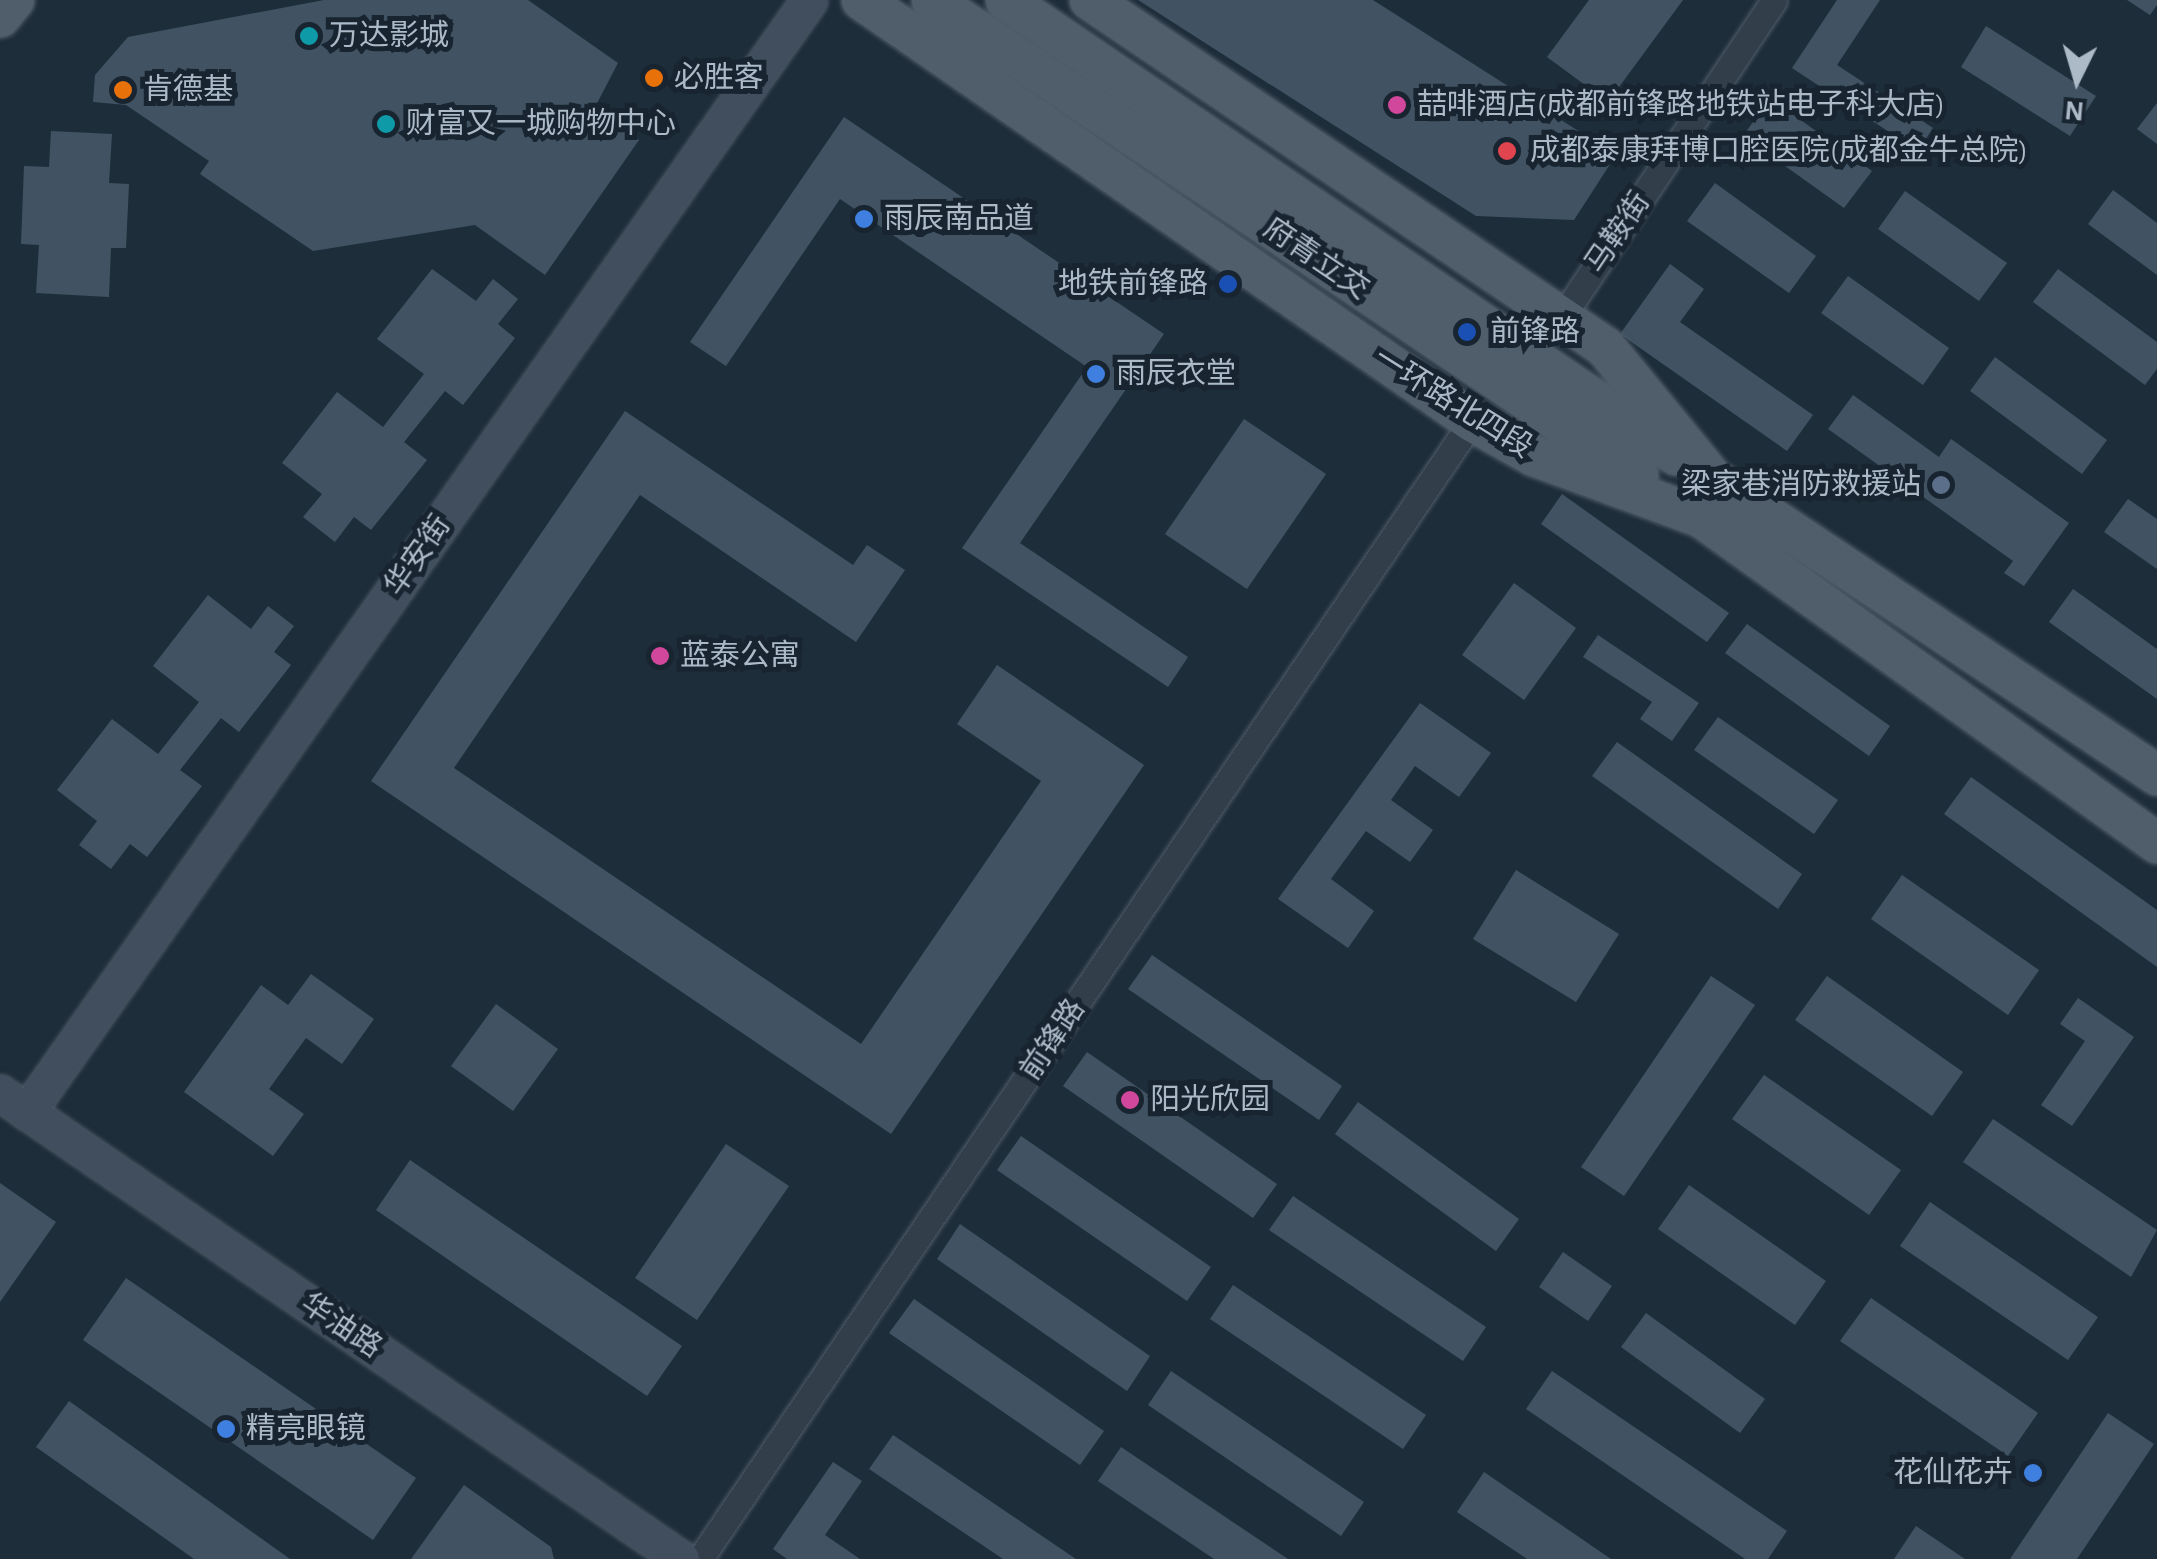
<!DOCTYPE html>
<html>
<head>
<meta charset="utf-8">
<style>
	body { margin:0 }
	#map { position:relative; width:2157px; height:1559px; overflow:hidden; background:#1e2d3a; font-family:"Alegreya Sans","Noto Sans SC",sans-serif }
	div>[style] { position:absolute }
	.building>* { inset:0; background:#415362 }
	.roads { filter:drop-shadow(0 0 2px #505c68) drop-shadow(0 0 2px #505c68) }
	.street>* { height:25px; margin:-12.5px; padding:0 12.5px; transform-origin:12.5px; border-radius:12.5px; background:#323f4b }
	.secondary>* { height:35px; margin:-17.5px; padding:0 17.5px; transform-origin:17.5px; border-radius:17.5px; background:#404e5e }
	.primary>* { height:40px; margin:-20px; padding:0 20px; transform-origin:20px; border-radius:20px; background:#505e6b }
	.dots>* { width:28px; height:28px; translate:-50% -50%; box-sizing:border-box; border:5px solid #18242f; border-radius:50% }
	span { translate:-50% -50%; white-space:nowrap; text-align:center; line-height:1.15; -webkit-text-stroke:10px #18242f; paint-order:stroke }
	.poi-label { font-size:30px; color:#acb9c7 }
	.left { translate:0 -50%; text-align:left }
	.right { translate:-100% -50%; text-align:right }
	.street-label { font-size:30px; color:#acb9c7 }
	.north { position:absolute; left:2027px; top:30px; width:100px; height:100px; -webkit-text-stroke:8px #18242f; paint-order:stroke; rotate:185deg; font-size:28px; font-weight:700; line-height:40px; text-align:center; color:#acb9c7 }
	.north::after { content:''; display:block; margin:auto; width:35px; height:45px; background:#acb9c7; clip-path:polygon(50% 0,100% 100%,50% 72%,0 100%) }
</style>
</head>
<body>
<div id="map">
	<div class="building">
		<i style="clip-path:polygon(324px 0,528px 0,618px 63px,594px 109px,639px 140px,545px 275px,475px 225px,313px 251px,200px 174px,209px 161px,126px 105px,93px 102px,95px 75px,128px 37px)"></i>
		<i style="clip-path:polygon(1138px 0,1373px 0,1616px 155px,1574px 220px,1476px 216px)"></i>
		<i style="clip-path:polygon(1589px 0,1683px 0,1608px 102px,1547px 57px)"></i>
		<i style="clip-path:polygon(1837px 0,1880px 0,1837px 65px,1933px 128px,1918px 151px,1792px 68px)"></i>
		<i style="clip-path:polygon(2127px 0,2157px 0,2157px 5px,2150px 15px)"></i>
		<i style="clip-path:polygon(1986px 26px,2096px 96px,2070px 136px,1961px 67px)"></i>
		<i style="clip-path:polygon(1770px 98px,1872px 171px,1844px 208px,1743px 136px)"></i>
		<i style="clip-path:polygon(2157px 103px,2157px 144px,2137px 129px)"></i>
		<i style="clip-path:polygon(844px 117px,1164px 334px,1020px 543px,1188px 657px,1168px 687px,962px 548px,1087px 367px,840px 199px,726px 366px,690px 342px)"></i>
		<i style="clip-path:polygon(51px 131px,112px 134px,109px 183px,129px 184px,126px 248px,111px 248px,109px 297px,36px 293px,39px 245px,21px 244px,24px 166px,49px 167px)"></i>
		<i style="clip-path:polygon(1715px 183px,1816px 256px,1789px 293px,1687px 221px)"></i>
		<i style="clip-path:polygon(2113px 190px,2157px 223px,2157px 275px,2088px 224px)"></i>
		<i style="clip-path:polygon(1905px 191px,2007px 263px,1979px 301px,1878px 229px)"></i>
		<i style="clip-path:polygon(1670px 264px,1704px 289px,1680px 322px,1813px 415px,1787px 451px,1620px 334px)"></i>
		<i style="clip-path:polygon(432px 269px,476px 301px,493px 279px,518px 299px,498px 324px,515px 338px,463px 405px,445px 391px,404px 442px,427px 460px,371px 530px,354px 517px,335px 542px,303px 517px,322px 494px,282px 463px,337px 392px,383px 427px,424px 374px,377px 339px)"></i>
		<i style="clip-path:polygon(2058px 269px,2157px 342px,2157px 369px,2145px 385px,2033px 302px)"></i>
		<i style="clip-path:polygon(1848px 276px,1949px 348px,1923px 385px,1821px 313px)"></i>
		<i style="clip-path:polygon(1995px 357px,2107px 440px,2082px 474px,1970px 391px)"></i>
		<i style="clip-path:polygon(1853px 395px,1939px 457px,1951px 439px,2069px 523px,2024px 586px,2004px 573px,2013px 561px,1828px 429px)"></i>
		<i style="clip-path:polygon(625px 411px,853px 565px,867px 545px,905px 570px,856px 642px,640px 495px,454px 768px,861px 1044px,1041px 781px,957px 724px,997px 665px,1144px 765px,891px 1134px,371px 781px)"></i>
		<i style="clip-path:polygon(1244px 419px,1326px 474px,1247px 589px,1165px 534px)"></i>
		<i style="clip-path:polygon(1562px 494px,1729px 613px,1707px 642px,1541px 524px)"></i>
		<i style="clip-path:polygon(2128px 499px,2157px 519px,2157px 569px,2104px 532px)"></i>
		<i style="clip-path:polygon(1514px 583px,1576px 628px,1524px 700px,1462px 655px)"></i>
		<i style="clip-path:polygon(2073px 589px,2157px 649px,2157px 699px,2049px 622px)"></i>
		<i style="clip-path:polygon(208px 595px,251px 629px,268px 606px,294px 626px,274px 652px,291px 665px,239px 732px,221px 718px,180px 770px,202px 786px,147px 857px,130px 844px,111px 869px,79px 845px,97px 821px,57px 790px,112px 719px,158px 754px,199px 702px,153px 666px)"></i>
		<i style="clip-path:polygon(1747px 624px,1890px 726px,1869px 756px,1725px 653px)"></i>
		<i style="clip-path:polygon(1598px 635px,1699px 703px,1672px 741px,1640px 719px,1652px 702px,1583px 657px)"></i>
		<i style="clip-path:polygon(1420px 703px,1491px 753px,1459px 797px,1415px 766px,1391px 800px,1433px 830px,1410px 862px,1366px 831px,1331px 879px,1374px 911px,1348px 948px,1278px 899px)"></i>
		<i style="clip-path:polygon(1718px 717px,1838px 800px,1814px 834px,1694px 750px)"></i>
		<i style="clip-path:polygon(1617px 742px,1802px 874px,1778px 909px,1592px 776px)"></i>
		<i style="clip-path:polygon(1971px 777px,2157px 910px,2157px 967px,1944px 814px)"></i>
		<i style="clip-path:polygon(1516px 870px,1619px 934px,1576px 1002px,1473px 939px)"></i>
		<i style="clip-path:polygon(1902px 875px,2039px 970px,2008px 1015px,1871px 919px)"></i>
		<i style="clip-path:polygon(1152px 955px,1342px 1086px,1319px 1120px,1128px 989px)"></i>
		<i style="clip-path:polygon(311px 974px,374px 1019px,342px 1064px,306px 1038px,269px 1089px,304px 1114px,273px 1156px,184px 1092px,261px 985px,288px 1005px)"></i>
		<i style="clip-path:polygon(1711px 976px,1755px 1005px,1624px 1196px,1581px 1167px)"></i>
		<i style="clip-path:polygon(1827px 976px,1963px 1072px,1932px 1116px,1795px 1020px)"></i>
		<i style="clip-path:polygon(2078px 998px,2134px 1037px,2072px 1126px,2041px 1105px,2085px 1041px,2060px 1024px)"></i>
		<i style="clip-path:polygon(496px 1004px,558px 1049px,513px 1111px,451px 1066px)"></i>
		<i style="clip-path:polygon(1087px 1052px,1277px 1184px,1253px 1218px,1063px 1086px)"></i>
		<i style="clip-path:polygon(1764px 1075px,1901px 1170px,1869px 1215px,1732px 1119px)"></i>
		<i style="clip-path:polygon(1358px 1102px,1519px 1219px,1496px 1251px,1335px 1134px)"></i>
		<i style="clip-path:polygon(1993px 1119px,2157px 1230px,2131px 1277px,1963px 1162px)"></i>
		<i style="clip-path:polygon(1021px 1136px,1211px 1267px,1187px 1301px,997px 1170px)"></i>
		<i style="clip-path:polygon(726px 1144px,789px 1186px,697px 1320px,635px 1278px)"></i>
		<i style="clip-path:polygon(410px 1160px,682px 1346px,647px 1396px,376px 1210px)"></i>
		<i style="clip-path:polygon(0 1183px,56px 1222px,0 1302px)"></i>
		<i style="clip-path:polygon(1689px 1185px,1826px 1281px,1795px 1325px,1658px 1229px)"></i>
		<i style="clip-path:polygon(1293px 1196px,1486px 1327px,1463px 1361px,1269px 1230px)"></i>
		<i style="clip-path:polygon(1930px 1202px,2098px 1317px,2068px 1360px,1900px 1246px)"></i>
		<i style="clip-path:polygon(960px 1224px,1150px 1356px,1127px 1391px,937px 1259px)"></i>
		<i style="clip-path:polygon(1563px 1252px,1612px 1286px,1588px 1321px,1539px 1287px)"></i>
		<i style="clip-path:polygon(126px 1278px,416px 1478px,373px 1540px,83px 1340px)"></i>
		<i style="clip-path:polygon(1233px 1285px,1426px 1415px,1403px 1449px,1210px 1319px)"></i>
		<i style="clip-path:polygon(1871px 1298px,2038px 1413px,2008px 1456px,1840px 1341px)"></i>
		<i style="clip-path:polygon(914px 1299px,1104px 1431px,1080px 1465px,889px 1333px)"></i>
		<i style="clip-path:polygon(1646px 1313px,1765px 1399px,1740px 1433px,1621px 1347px)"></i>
		<i style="clip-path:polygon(1171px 1371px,1364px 1502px,1341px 1536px,1148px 1405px)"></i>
		<i style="clip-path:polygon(1552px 1371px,1787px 1531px,1768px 1559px,1745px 1559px,1526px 1409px)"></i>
		<i style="clip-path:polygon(69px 1401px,290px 1559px,194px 1559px,36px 1447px)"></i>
		<i style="clip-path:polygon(2108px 1413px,2154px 1444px,2077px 1559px,2010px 1559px)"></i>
		<i style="clip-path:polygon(893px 1435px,1076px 1559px,1003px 1559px,869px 1469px)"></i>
		<i style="clip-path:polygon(1121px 1447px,1288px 1559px,1214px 1559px,1098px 1481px)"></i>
		<i style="clip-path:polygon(833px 1462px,862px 1481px,825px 1535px,860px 1559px,787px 1559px,773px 1549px)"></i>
		<i style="clip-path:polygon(1484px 1472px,1611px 1559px,1527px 1559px,1457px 1512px)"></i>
		<i style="clip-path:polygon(464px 1485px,551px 1547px,554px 1559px,411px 1559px)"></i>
		<i style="clip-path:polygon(1916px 1526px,1965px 1559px,1894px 1559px)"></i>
	</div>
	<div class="roads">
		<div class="street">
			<i style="left:1562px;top:317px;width:381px;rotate:-56.2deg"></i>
			<i style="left:700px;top:1559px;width:1375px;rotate:-55.85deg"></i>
		</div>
		<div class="secondary">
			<i style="left:0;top:1093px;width:825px;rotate:34.38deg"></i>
			<i style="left:27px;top:1112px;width:1359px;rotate:-54.88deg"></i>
		</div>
		<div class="primary">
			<i style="left:862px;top:0;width:741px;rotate:34.61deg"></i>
			<i style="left:1472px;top:421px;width:71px;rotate:29.4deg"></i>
			<i style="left:1534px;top:456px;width:178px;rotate:20.1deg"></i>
			<i style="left:1701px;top:517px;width:561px;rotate:35.56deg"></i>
			<i style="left:932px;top:0;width:851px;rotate:33.93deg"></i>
			<i style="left:1006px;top:0;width:810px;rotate:34.18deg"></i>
			<i style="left:1090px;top:0;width:621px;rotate:33.97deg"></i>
			<i style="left:1605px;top:347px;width:171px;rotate:50.7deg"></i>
			<i style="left:1713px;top:479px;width:534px;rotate:33.69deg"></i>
			<i style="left:0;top:17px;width:22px;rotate:-51deg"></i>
		</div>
	</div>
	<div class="dots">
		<i style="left:309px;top:36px;background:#0f9aa8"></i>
		<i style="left:654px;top:78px;background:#e8710a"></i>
		<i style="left:123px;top:90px;background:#e8710a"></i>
		<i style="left:1397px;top:105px;background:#d1479c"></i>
		<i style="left:386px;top:124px;background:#0f9aa8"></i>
		<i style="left:1507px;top:151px;background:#e0444e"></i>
		<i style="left:864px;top:219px;background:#3f7fe0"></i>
		<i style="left:1228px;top:284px;background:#1a4fb4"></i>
		<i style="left:1467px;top:332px;background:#1a4fb4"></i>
		<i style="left:1096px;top:374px;background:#3f7fe0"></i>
		<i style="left:1941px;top:485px;background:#5c6f8a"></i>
		<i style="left:660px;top:656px;background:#d1479c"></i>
		<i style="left:1130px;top:1100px;background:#d1479c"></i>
		<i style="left:226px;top:1429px;background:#3f7fe0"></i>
		<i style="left:2033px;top:1473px;background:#3f7fe0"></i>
	</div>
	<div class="poi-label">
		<span class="left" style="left:329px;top:36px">万达影城</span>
		<span class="left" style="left:674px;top:78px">必胜客</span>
		<span class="left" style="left:143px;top:90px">肯德基</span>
		<span class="left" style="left:1417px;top:105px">喆啡酒店(成都前锋路地铁站电子科大店)</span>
		<span class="left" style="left:406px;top:124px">财富又一城购物中心</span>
		<span class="left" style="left:1530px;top:151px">成都泰康拜博口腔医院(成都金牛总院)</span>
		<span class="left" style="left:884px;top:219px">雨辰南品道</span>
		<span class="right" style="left:1208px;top:284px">地铁前锋路</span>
		<span class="left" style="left:1490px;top:332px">前锋路</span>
		<span class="left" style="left:1116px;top:374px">雨辰衣堂</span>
		<span class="right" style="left:1921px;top:485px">梁家巷消防救援站</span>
		<span class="left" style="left:680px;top:656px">蓝泰公寓</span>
		<span class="left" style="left:1150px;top:1100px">阳光欣园</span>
		<span class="left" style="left:246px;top:1429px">精亮眼镜</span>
		<span class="right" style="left:2013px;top:1473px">花仙花卉</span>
	</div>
	<div class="street-label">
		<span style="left:1618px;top:233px;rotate:-56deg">马鞍街</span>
		<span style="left:1316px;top:259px;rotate:34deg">府青立交</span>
		<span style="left:1453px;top:403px;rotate:32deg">一环路北四段</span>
		<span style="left:418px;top:556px;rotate:-55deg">华安街</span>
		<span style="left:1053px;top:1040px;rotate:-56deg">前锋路</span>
		<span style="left:341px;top:1326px;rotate:34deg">华油路</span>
	</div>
	<div class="north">N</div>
</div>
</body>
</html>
